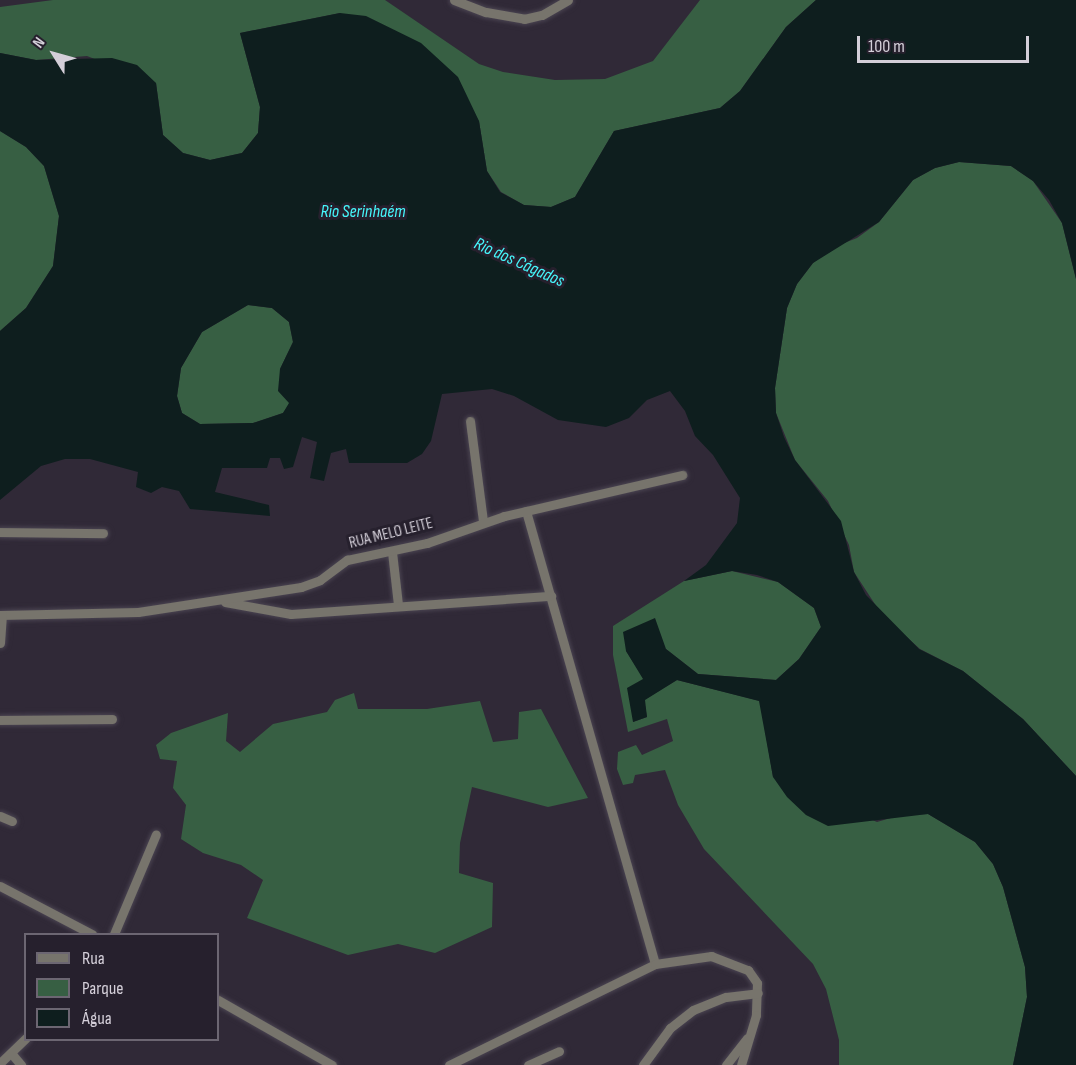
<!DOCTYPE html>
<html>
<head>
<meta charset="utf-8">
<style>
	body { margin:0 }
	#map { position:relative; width:1076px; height:1065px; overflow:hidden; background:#302937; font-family:"Sofia Sans Condensed",sans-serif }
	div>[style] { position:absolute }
	.green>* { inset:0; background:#375f43 }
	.water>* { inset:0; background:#0e1e1e }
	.roads { filter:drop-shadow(0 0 2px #4a4451) drop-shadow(0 0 2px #4a4451) }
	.street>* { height:9px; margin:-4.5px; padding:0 4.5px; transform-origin:4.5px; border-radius:4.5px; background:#77746c }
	span { translate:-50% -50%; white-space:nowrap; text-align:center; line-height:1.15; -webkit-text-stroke:6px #26202d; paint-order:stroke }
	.street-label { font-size:16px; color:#d4cfd9 }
	.water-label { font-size:18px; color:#46f6fb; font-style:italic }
	.legend { position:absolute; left:24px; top:933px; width:195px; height:108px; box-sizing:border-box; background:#26202d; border:2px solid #6c6672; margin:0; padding:8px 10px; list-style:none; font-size:18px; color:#d4cfd9 }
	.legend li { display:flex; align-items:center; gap:12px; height:30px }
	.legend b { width:30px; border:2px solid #6c6672 }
	.north { position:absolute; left:24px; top:24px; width:60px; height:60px; -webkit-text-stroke:4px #26202d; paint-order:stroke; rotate:307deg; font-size:16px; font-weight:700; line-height:24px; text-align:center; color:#d4cfd9 }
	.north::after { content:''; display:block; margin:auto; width:21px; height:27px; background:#d4cfd9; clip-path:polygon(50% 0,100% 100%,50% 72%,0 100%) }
	.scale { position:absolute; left:857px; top:36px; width:172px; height:27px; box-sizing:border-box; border:3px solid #d4cfd9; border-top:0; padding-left:8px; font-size:18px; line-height:21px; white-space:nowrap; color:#d4cfd9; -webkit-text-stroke:4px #26202d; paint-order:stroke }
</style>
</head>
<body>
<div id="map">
	<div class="green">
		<i style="clip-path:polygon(53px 0,385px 0,479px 64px,503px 72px,555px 80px,605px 79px,653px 61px,700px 0,816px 0,786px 27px,740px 91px,720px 108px,614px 131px,575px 197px,551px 207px,524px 205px,501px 192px,487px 171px,479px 121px,340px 13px,240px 33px,260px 107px,258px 133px,242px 153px,210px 160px,183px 153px,163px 135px,156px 83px,87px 56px,36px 60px,0 53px,0 7px)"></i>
		<i style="clip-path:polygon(0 131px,26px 147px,44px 166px,59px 216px,53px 266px,26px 308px,0 331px)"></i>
		<i style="clip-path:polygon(959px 162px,1011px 166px,1033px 181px,1062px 223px,1076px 279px,1076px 776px,1023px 719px,963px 671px,920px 649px,882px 615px,854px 572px,849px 545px,828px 501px,795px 460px,776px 413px,775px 388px,787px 308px,797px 284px,813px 263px,834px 247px,857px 238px,879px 222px,913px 180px,935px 168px)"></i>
		<i style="clip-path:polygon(248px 305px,272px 308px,289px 322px,293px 342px,280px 369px,290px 403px,283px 413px,253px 423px,200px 424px,182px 413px,177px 396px,181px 368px,202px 332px)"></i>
		<i style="clip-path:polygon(732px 571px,778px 582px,814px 608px,821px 627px,799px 659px,776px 680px,698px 674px,666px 649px,626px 651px,644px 679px,633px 722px,647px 717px,644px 700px,677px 680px,760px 701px,773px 777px,877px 822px,901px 815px,928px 814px,975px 842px,993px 864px,1003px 887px,1025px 967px,1027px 997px,1013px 1065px,839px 1065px,839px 1040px,826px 989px,813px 964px,704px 849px,678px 805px,665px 770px,635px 775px,633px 783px,623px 785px,617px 769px,618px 752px,636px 745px,642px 755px,673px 741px,667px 719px,628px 732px,613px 655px,613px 626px,684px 581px)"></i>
		<i style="clip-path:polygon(354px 693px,358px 709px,427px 709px,480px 701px,493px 742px,518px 739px,519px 712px,541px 709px,588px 798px,548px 807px,472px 787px,460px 843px,459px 873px,493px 883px,492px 927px,435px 953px,398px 944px,348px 955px,247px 918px,263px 880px,241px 865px,203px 853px,181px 839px,186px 805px,173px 788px,177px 761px,160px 759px,156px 745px,171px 733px,228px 713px,226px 741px,240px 752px,273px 724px,327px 712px,335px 700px)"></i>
	</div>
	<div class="water">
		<i style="clip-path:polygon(evenodd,816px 0,1076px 0,1076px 279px,1062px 223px,1049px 200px,1033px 181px,1011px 166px,959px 162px,935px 168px,913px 180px,879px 222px,813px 263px,797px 284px,787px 308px,775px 388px,776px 413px,784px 437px,795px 460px,841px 521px,854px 572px,866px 595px,919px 649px,963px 671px,1023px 719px,1076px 776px,1076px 1065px,1013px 1065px,1027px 997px,1025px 967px,1003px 887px,993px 864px,975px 842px,928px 814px,828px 826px,806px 815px,787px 797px,773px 777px,759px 701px,677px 680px,645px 700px,647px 717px,633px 722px,627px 688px,643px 679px,626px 651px,623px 632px,655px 618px,666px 649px,698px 674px,776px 680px,799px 659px,821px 627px,814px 608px,778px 582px,757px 575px,732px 571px,684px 581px,706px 565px,737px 523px,740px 498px,713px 455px,695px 436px,685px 411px,670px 391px,647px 400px,629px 418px,606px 427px,558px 420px,514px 396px,492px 389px,442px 394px,431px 441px,422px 454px,407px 463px,349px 463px,346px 449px,331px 453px,324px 481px,310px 478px,317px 442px,302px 437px,293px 467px,284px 469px,280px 458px,270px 458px,267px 468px,222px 468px,215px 492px,269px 505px,270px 516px,190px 509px,179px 491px,162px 487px,151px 493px,136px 487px,138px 472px,90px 459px,65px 459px,41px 466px,0 500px,0 331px,26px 308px,53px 266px,59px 216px,44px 166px,26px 147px,0 131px,0 53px,36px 60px,112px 58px,137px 65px,156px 83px,163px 135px,183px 153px,210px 160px,242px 153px,258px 133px,260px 107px,240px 33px,340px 13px,366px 16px,421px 43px,458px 77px,479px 121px,487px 171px,500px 192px,524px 205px,551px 207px,575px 197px,614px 131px,720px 108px,740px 91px,786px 27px,816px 0,248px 305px,272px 308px,289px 322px,293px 342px,280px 369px,278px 391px,289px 403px,283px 413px,253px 423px,200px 424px,182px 413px,177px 396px,181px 368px,202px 332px,248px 305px)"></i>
	</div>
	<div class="roads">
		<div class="street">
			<i style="left:454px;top:0;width:34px;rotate:21deg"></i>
			<i style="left:486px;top:12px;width:39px;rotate:10deg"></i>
			<i style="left:524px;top:19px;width:18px;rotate:-13deg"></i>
			<i style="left:542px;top:15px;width:30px;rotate:-30deg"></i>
			<i style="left:470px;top:421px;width:101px;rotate:82.6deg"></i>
			<i style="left:526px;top:511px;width:471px;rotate:74.1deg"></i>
			<i style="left:0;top:532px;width:103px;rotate:0.6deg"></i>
			<i style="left:392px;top:552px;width:53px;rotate:83.5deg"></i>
			<i style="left:225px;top:602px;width:67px;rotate:10.3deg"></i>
			<i style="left:291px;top:614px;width:261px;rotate:-4deg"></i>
			<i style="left:0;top:615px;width:138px;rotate:-1.2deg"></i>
			<i style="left:138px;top:612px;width:165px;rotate:-8.7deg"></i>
			<i style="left:301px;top:587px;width:20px;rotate:-20deg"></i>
			<i style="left:320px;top:580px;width:34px;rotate:-37deg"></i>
			<i style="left:347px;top:560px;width:82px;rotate:-12deg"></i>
			<i style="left:427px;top:543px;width:82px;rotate:-19.3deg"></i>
			<i style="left:504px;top:516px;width:183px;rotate:-13deg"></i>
			<i style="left:0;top:643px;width:28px;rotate:-86deg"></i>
			<i style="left:0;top:720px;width:112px;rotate:-0.5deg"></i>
			<i style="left:0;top:816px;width:13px;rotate:23deg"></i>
			<i style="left:0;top:886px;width:104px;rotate:27.6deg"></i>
			<i style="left:114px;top:934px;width:108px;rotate:-67.2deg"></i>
			<i style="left:218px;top:1000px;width:131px;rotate:29.7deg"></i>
			<i style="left:11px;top:1053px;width:16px;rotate:50deg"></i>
			<i style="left:0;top:1063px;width:36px;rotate:-44deg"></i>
			<i style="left:449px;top:1065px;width:229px;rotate:-26.1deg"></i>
			<i style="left:655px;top:964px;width:57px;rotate:-8.1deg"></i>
			<i style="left:711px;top:956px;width:40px;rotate:21deg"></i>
			<i style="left:748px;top:970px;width:16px;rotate:55deg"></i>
			<i style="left:757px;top:983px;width:32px;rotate:92deg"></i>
			<i style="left:756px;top:1015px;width:52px;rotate:106.7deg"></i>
			<i style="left:528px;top:1065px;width:34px;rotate:-24deg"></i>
			<i style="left:643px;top:1065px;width:46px;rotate:-53.9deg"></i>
			<i style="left:670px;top:1028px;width:29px;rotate:-38deg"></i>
			<i style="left:693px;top:1010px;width:35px;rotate:-22deg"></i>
			<i style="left:726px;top:997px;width:32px;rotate:-7deg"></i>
			<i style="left:726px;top:1065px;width:34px;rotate:-52deg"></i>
		</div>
	</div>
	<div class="street-label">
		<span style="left:391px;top:534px;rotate:-14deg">RUA MELO LEITE</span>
	</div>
	<div class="water-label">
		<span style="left:363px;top:212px">Rio Serinhaém</span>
		<span style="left:519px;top:263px;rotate:24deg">Rio dos Cágados</span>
	</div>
	<ul class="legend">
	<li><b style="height:8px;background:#77746c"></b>Rua</li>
	<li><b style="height:16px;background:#375f43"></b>Parque</li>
	<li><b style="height:16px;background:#0e1e1e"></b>Água</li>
	</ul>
	<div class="north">N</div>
	<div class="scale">100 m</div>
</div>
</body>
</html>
